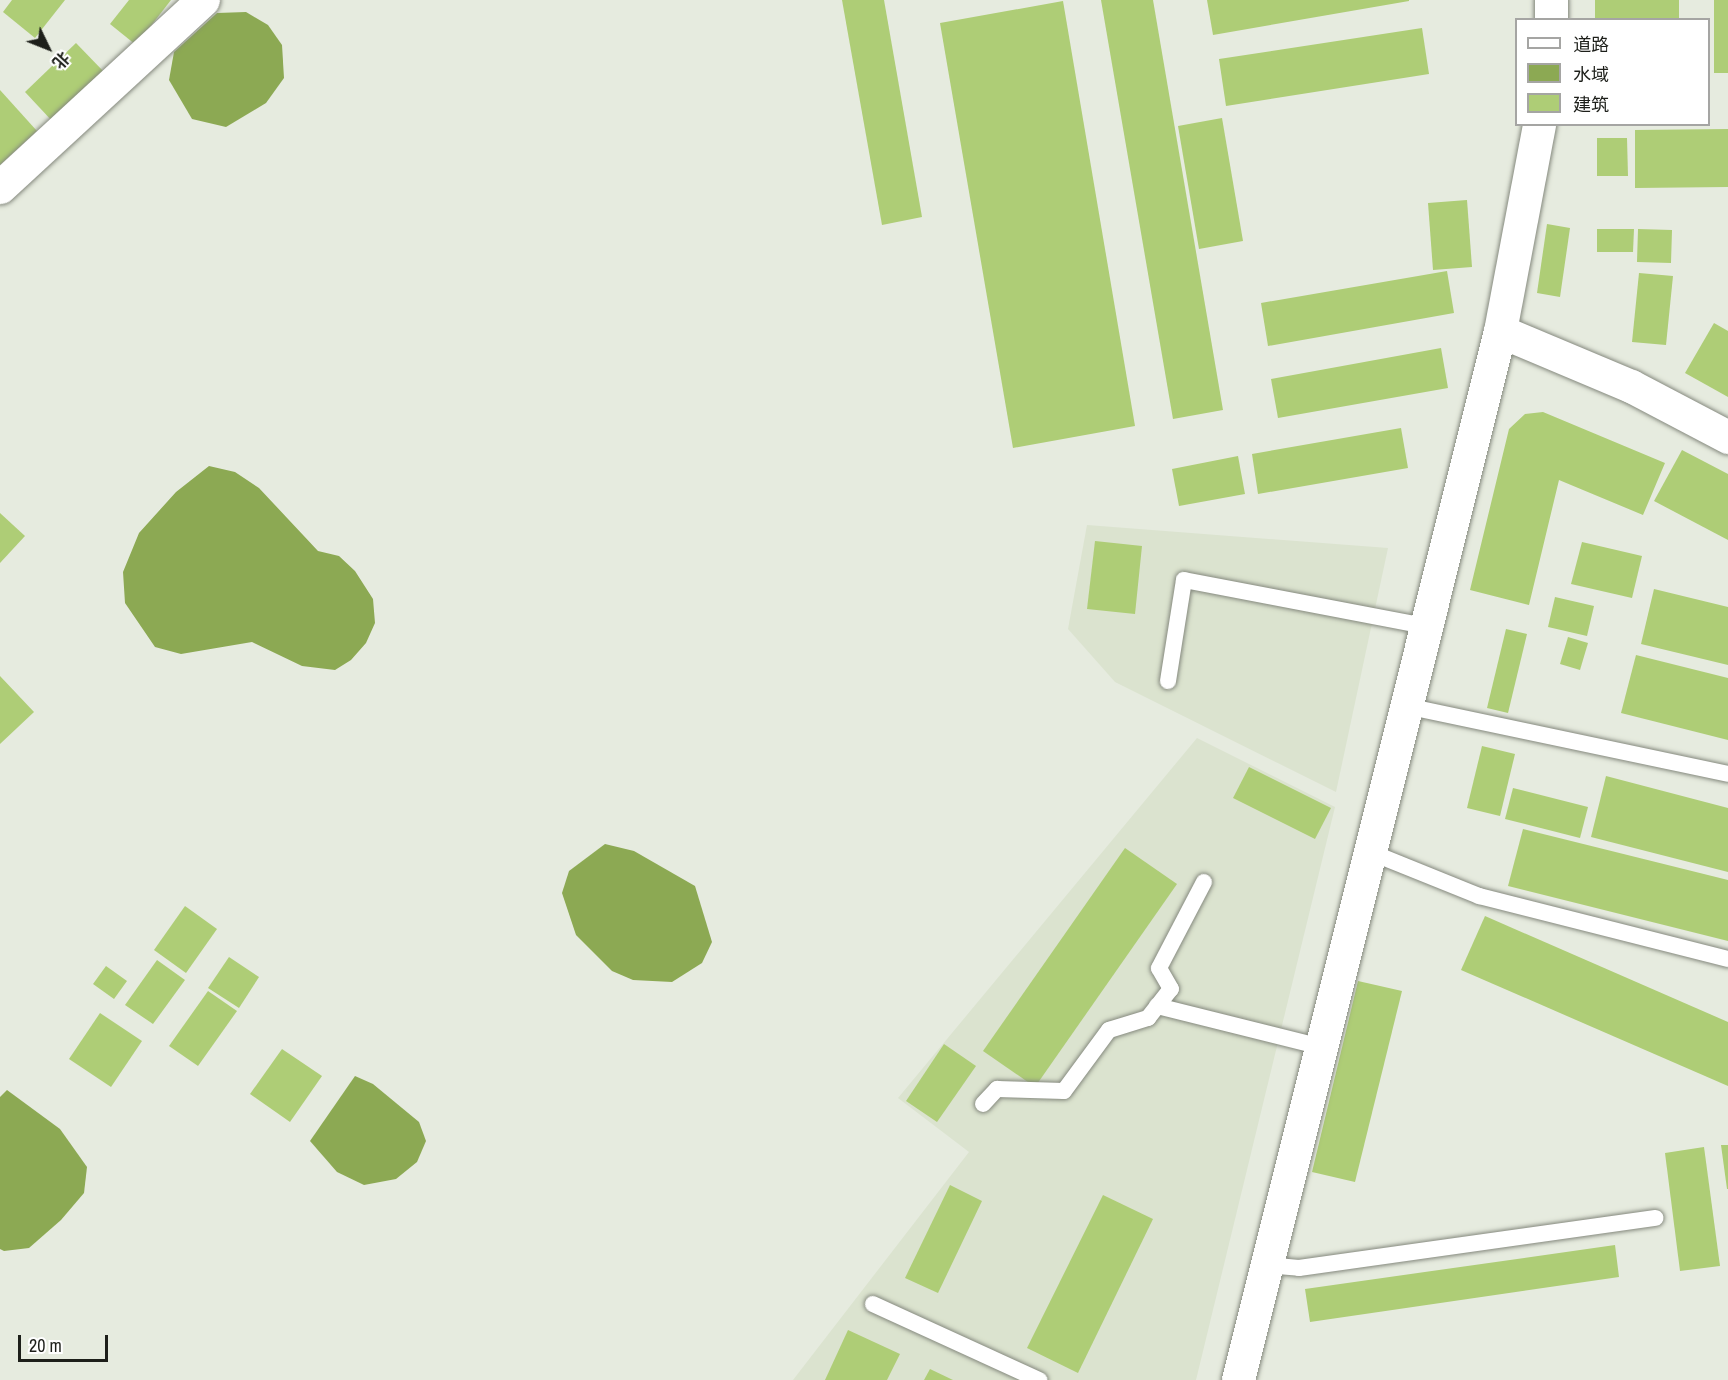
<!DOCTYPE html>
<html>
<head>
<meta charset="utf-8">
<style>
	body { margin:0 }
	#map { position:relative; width:1728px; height:1380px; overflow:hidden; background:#e6ebdf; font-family:"Archivo Narrow","Noto Sans SC",sans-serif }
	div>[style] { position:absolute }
	.built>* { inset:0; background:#dbe3cf }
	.water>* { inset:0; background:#8ca953 }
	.building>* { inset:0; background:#aecd76 }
	.roads { filter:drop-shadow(0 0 2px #85897e) drop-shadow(0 0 2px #85897e) }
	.service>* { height:16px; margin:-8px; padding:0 8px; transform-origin:8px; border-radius:8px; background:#fff }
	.minor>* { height:33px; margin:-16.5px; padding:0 16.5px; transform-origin:16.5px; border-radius:16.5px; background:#fff }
	.tertiary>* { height:33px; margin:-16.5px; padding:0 16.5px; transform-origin:16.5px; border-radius:16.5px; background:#fff }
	span { translate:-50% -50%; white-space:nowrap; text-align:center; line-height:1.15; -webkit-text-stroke:4.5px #fff; paint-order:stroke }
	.legend { position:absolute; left:1515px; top:18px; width:195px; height:108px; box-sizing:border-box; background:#fff; border:2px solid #a5a5a3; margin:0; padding:8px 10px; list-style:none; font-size:18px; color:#1d1f1a }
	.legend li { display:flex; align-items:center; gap:12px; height:30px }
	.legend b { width:30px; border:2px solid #a5a5a3 }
	.north { position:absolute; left:18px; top:18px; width:60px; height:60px; -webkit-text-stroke:4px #fff; paint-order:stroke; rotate:133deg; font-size:16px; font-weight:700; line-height:24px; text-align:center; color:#1d1f1a }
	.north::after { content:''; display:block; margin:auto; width:21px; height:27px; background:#1d1f1a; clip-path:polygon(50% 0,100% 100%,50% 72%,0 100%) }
	.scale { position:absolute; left:18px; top:1335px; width:90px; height:27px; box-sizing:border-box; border:3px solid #1d1f1a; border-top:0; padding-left:8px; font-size:18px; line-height:21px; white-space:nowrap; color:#1d1f1a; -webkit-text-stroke:4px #fff; paint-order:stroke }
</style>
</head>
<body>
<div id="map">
	<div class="built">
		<i style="clip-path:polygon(1087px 525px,1388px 548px,1336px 792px,1115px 682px,1068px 629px)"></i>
		<i style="clip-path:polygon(1197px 738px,1335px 807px,1196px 1380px,793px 1380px,969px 1152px,898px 1098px)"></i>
	</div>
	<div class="water">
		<i style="clip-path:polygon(246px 12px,268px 25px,282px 45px,284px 78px,266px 103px,226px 127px,192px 119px,169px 80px,174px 52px,217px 13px)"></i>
		<i style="clip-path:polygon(209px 466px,235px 472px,259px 488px,318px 551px,339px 556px,355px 571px,373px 599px,375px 623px,366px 643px,351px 660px,335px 670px,302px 666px,252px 642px,181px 654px,155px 647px,125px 603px,123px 572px,139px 533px,176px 492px)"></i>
		<i style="clip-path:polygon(605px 844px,634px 851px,695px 886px,712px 942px,702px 963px,672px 982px,633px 980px,612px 971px,576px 935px,562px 893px,569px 871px)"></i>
		<i style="clip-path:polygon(355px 1076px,373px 1084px,419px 1122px,426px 1141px,417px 1162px,396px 1179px,364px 1185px,337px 1172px,310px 1141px)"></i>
		<i style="clip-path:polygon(7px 1090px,60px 1129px,87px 1167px,84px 1193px,61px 1220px,29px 1248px,4px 1251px,0 1249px,0 1097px)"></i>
	</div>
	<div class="building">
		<i style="clip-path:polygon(12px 0,65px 0,35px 38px,3px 12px)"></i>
		<i style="clip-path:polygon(129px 0,171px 0,136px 45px,110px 24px)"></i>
		<i style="clip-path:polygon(842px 0,884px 0,922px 217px,882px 225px)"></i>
		<i style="clip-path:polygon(1101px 0,1153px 0,1223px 410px,1173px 419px)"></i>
		<i style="clip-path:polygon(1207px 0,1409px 0,1409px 1px,1213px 35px)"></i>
		<i style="clip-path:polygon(1595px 0,1679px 0,1679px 20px,1595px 20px)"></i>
		<i style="clip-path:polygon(1714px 0,1728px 0,1728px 73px,1714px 73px)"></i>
		<i style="clip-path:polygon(1063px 1px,1135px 426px,1013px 448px,940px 23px)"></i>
		<i style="clip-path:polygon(1422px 28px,1429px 74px,1226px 106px,1219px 59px)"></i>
		<i style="clip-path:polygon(76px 43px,105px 73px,53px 122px,25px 92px)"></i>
		<i style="clip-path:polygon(0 90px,37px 131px,0 165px)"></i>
		<i style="clip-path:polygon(1222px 118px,1243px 241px,1199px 249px,1178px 126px)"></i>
		<i style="clip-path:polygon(1728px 129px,1728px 187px,1635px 188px,1635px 130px)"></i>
		<i style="clip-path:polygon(1597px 138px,1627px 138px,1628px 176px,1597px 176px)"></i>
		<i style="clip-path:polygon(1467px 200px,1472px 267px,1433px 270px,1428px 203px)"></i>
		<i style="clip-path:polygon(1547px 224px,1570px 228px,1560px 297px,1537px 293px)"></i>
		<i style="clip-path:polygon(1597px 229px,1634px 229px,1633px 252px,1597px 252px)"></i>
		<i style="clip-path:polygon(1638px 229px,1672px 230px,1671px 263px,1637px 262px)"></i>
		<i style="clip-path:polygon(1447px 271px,1454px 313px,1268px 346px,1261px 303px)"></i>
		<i style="clip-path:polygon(1639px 273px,1673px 276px,1666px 345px,1632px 342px)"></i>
		<i style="clip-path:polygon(1714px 323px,1728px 331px,1728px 397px,1685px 373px)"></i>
		<i style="clip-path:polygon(1441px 348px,1448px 388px,1278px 418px,1271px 379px)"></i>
		<i style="clip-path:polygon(1543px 412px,1665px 463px,1643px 515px,1559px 480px,1529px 605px,1470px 590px,1509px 429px,1525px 414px)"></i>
		<i style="clip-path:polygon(1401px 428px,1408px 468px,1258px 494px,1252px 454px)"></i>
		<i style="clip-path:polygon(1682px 450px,1728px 474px,1728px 540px,1654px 501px)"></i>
		<i style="clip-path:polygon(1238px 456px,1245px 494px,1179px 506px,1172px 469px)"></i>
		<i style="clip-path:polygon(0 513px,25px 536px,0 563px)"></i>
		<i style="clip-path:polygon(1095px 541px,1142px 546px,1135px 614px,1087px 609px)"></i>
		<i style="clip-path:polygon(1582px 542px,1642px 556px,1632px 598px,1571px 584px)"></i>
		<i style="clip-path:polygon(1654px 589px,1728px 607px,1728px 665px,1641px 644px)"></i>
		<i style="clip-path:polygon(1555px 597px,1594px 606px,1587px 636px,1548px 627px)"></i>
		<i style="clip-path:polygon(1506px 629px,1527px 634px,1508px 713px,1487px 708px)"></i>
		<i style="clip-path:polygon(1568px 637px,1588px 643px,1580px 670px,1560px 664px)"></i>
		<i style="clip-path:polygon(1636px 655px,1728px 678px,1728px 740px,1621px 713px)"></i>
		<i style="clip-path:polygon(0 676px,34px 712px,0 744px)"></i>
		<i style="clip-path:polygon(1482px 746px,1515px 754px,1500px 816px,1467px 808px)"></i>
		<i style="clip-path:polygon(1249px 767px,1331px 808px,1315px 839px,1233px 798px)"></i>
		<i style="clip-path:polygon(1606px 776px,1728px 808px,1728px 872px,1591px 837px)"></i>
		<i style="clip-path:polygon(1513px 788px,1588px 807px,1580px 838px,1505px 819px)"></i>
		<i style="clip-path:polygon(1523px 829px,1728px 880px,1728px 941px,1508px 886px)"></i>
		<i style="clip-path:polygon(1125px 848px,1177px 884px,1035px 1087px,983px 1051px)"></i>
		<i style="clip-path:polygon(185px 906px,217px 929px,186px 973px,154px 950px)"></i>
		<i style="clip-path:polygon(1485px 916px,1728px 1022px,1728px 1086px,1461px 970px)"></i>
		<i style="clip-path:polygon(229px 957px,259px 977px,239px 1008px,208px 988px)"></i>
		<i style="clip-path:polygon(157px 960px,185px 980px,153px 1024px,125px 1005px)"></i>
		<i style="clip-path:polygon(106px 966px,127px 981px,114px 999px,93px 984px)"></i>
		<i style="clip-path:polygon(1358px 981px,1402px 991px,1355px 1182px,1312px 1172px)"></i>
		<i style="clip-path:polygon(208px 991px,237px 1011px,198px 1066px,169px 1046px)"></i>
		<i style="clip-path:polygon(100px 1013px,142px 1041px,111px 1087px,69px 1059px)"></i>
		<i style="clip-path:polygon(944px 1044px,976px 1066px,937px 1122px,906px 1101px)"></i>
		<i style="clip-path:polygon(282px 1049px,322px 1076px,290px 1122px,250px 1094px)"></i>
		<i style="clip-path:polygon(1721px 1145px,1728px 1145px,1728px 1189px,1727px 1189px)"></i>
		<i style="clip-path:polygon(1704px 1147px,1720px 1266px,1680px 1271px,1665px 1153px)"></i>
		<i style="clip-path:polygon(950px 1185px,982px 1201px,938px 1293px,905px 1278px)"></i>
		<i style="clip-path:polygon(1103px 1195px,1153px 1219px,1078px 1373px,1027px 1348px)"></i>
		<i style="clip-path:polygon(1615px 1245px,1619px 1277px,1310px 1322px,1305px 1289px)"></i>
		<i style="clip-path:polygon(848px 1330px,900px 1354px,887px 1380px,825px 1380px)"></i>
		<i style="clip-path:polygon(930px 1369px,953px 1380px,924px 1380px)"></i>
	</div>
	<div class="roads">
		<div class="service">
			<i style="left:1168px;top:681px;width:102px;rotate:-81deg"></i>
			<i style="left:1184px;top:580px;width:246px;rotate:10.8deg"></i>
			<i style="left:1406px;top:706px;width:329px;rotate:11.9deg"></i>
			<i style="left:1370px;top:852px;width:118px;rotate:22deg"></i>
			<i style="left:1479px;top:896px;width:257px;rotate:14.2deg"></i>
			<i style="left:1157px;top:1006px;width:169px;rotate:14deg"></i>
			<i style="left:983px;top:1104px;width:21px;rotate:-47deg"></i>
			<i style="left:997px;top:1089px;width:67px;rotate:1.7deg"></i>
			<i style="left:1064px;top:1091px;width:76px;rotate:-53.6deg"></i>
			<i style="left:1109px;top:1030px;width:41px;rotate:-17.1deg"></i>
			<i style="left:1148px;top:1018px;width:37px;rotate:-52deg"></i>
			<i style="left:1171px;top:989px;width:24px;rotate:-120deg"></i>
			<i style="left:1159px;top:968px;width:97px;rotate:-62.4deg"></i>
			<i style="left:1266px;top:1265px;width:33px;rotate:5deg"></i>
			<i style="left:1299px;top:1268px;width:360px;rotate:-8deg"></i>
			<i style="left:873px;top:1304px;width:183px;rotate:24.6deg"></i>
		</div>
		<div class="minor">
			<i style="left:0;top:187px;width:276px;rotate:-42.7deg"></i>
		</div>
		<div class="tertiary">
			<i style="left:1551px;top:0;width:20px;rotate:90deg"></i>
			<i style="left:1500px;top:331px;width:142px;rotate:22.8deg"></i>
			<i style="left:1631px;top:386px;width:110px;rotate:27.7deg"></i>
			<i style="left:1238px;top:1380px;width:1081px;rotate:-75.98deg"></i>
			<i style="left:1500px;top:331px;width:211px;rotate:-79.3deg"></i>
		</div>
	</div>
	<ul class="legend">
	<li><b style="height:8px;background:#fff"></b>道路</li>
	<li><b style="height:16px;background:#8ca953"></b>水域</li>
	<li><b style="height:16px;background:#aecd76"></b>建筑</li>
	</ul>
	<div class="north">北</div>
	<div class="scale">20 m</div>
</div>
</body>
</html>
